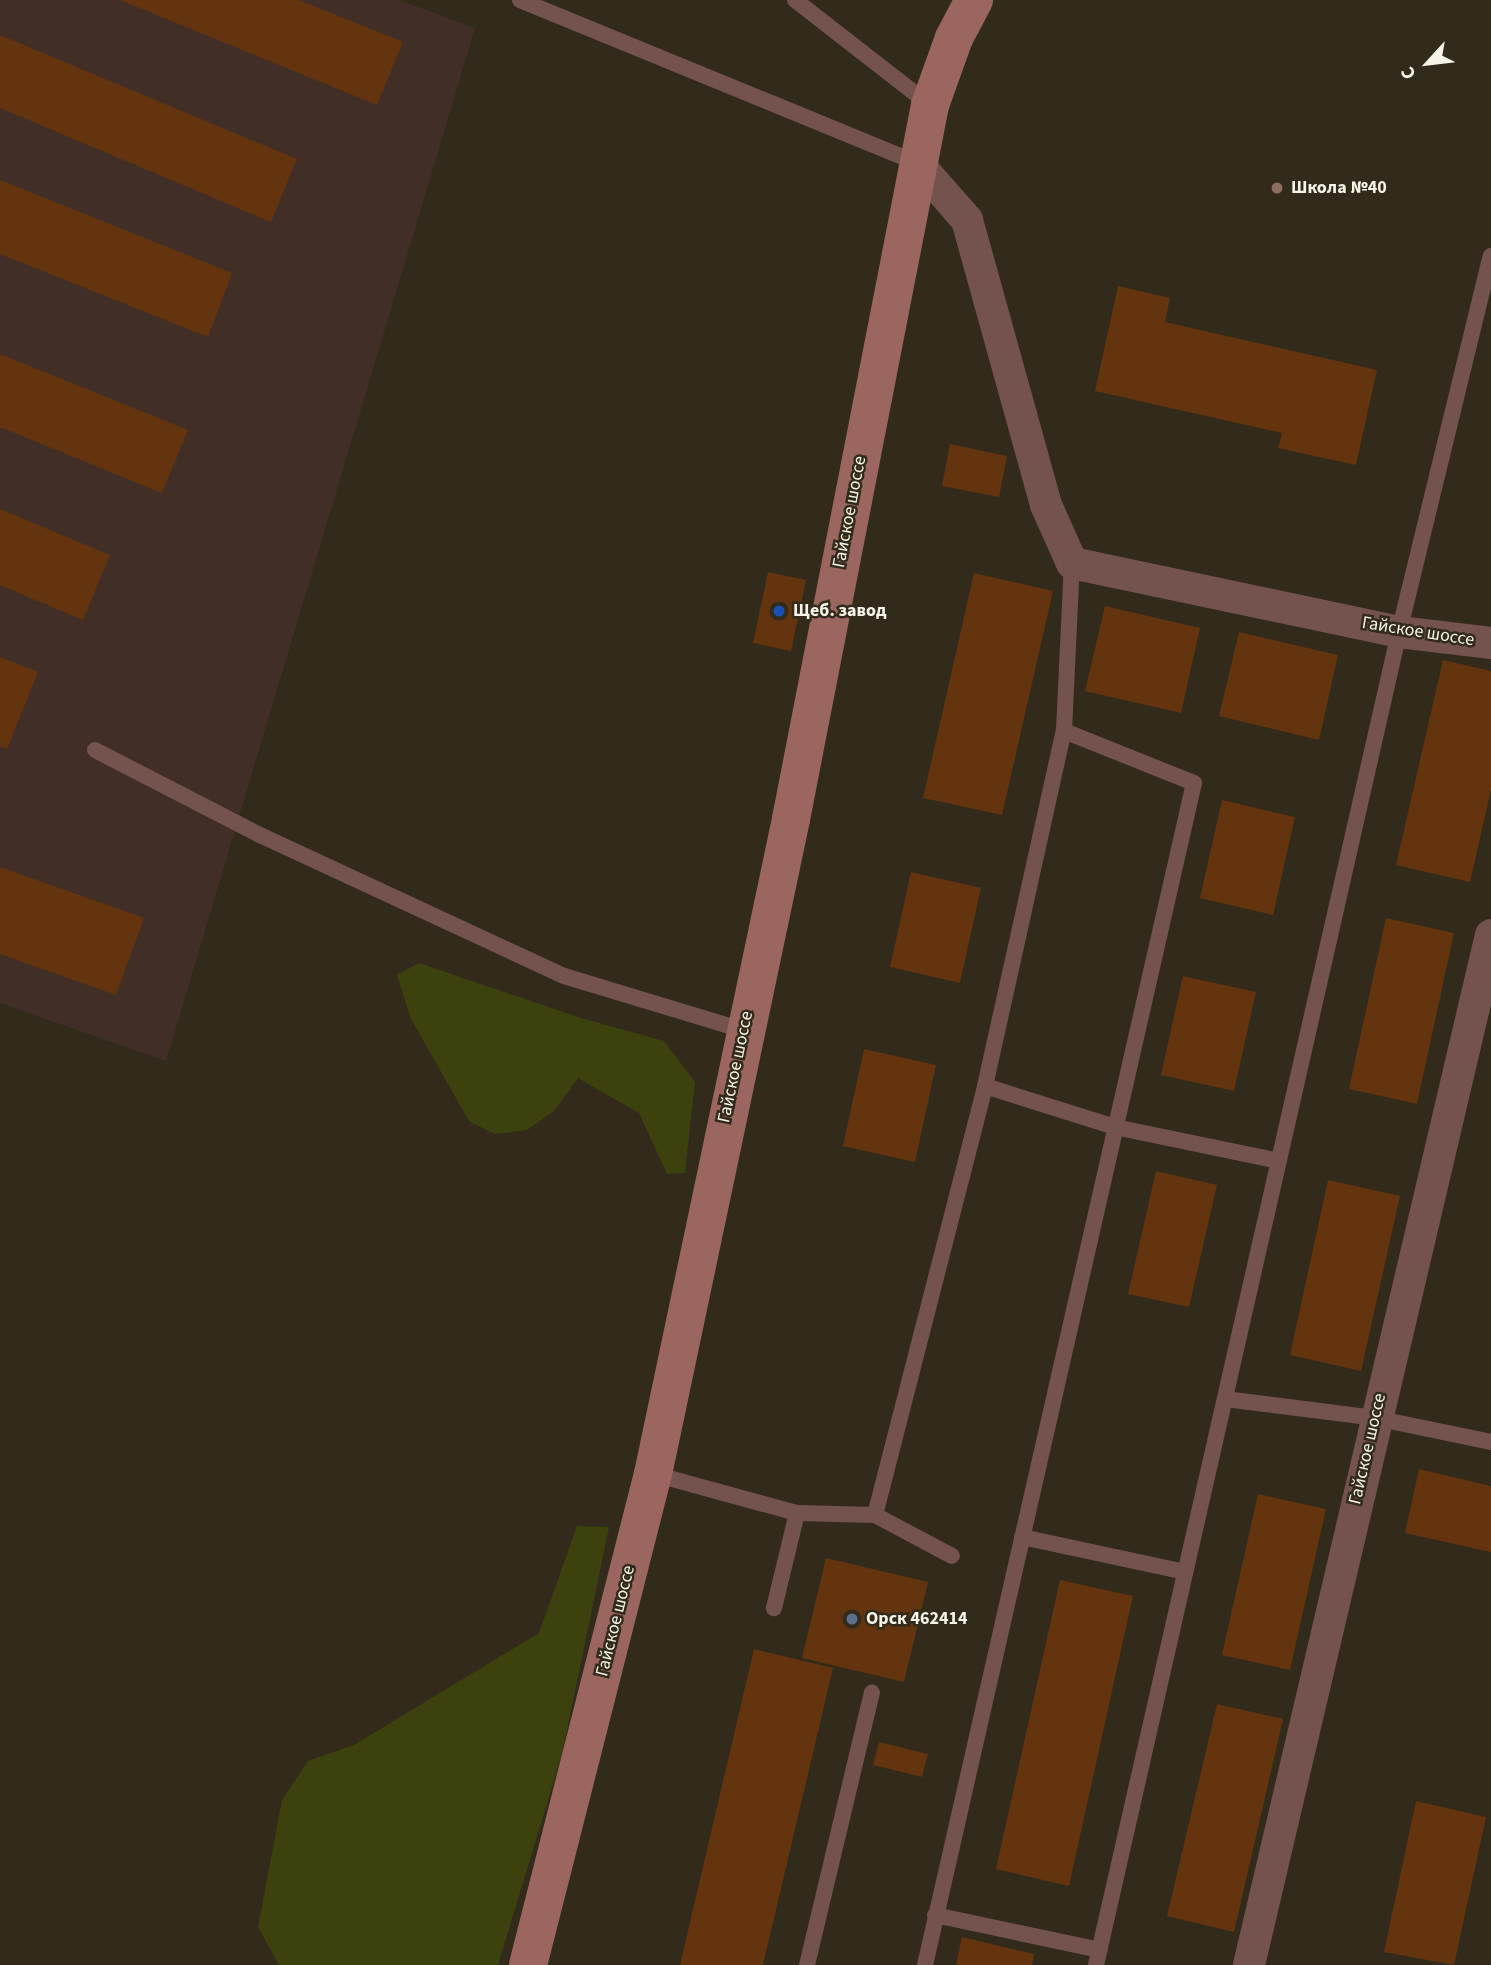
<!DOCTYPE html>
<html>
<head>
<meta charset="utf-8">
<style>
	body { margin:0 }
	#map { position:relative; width:1491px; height:1965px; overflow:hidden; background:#322b1b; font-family:"Source Sans 3",sans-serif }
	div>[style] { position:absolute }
	.industrial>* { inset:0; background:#412f27 }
	.green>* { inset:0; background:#3d410e }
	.building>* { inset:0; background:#63340d }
	.service>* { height:16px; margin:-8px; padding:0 8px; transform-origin:8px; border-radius:8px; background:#74524e }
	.minor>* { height:32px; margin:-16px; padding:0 16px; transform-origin:16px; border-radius:16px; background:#74524e }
	.secondary>* { height:38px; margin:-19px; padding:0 19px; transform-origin:19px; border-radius:19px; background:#9c6660 }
	.dots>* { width:19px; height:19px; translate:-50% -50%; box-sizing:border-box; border:4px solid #322b1b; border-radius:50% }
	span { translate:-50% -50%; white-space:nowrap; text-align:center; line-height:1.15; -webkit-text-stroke:5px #322b1b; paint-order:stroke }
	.poi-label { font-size:18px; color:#f7f3e8; font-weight:700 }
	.left { translate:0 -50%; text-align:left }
	.street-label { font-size:18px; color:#f7f3e8 }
	.north { position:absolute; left:1393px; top:28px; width:70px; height:70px; -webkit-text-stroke:5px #322b1b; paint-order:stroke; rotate:243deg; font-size:19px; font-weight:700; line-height:28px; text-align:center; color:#f7f3e8 }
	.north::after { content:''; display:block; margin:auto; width:24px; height:32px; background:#f7f3e8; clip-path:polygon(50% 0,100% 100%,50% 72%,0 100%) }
</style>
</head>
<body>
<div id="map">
	<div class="industrial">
		<i style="clip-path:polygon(0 0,399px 0,475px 28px,166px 1061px,0 1003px)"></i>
	</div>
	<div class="green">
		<i style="clip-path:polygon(419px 963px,581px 1018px,664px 1041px,695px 1082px,685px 1173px,667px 1174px,639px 1113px,578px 1078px,554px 1111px,527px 1130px,495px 1134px,469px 1121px,411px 1019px,397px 975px)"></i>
		<i style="clip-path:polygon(577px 1526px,609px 1527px,562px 1754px,498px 1965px,279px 1965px,258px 1927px,282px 1800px,308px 1761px,354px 1745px,539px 1633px)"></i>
	</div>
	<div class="building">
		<i style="clip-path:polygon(120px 0,299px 0,403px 42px,377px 105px)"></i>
		<i style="clip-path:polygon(0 35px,297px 159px,271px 222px,0 108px)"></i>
		<i style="clip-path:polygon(0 180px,232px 273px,208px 337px,0 254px)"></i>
		<i style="clip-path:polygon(1118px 286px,1170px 298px,1165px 322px,1377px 370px,1356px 465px,1278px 448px,1282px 433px,1095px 391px)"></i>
		<i style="clip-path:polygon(0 354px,188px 430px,162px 493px,0 427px)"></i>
		<i style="clip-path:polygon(950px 444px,1007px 456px,999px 497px,942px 486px)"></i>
		<i style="clip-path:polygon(0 509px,110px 555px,83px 620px,0 585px)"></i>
		<i style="clip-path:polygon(768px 572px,806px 580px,791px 651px,753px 643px)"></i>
		<i style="clip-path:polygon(974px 573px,1053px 591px,1002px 815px,923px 798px)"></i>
		<i style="clip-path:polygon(1105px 606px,1200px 628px,1181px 713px,1085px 691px)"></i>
		<i style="clip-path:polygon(1239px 632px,1338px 655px,1319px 740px,1219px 716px)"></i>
		<i style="clip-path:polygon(0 657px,38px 672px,7px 749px,0 746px)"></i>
		<i style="clip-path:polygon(1443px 660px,1491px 671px,1491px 790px,1470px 882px,1396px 865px)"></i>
		<i style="clip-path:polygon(1222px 800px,1295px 817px,1273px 915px,1200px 898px)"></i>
		<i style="clip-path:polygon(0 867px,144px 918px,116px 995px,0 954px)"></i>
		<i style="clip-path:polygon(911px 872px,981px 888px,960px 983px,890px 967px)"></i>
		<i style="clip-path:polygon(1386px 918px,1454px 933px,1417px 1104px,1349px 1089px)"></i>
		<i style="clip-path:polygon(1183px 976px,1256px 992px,1234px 1091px,1161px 1075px)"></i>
		<i style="clip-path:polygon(864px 1049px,936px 1065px,915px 1162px,843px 1146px)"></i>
		<i style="clip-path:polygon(1156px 1171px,1217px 1185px,1189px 1307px,1128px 1294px)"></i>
		<i style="clip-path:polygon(1328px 1180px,1400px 1196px,1361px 1371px,1290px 1355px)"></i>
		<i style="clip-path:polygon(1419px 1469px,1491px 1486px,1491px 1552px,1405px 1533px)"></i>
		<i style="clip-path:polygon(1258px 1494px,1326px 1509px,1290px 1670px,1222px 1655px)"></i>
		<i style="clip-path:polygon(826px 1558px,928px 1582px,904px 1682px,802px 1658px)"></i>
		<i style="clip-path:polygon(1060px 1580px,1133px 1596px,1069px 1886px,996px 1869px)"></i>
		<i style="clip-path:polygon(754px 1649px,833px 1668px,763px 1965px,680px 1965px)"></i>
		<i style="clip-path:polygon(1217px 1704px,1283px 1719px,1234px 1932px,1167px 1916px)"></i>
		<i style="clip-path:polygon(879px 1742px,928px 1754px,922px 1777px,873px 1765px)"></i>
		<i style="clip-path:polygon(1416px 1801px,1486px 1817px,1454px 1965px,1384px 1952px)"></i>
		<i style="clip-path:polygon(962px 1937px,1034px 1954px,1032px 1965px,956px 1965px)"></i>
	</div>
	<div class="service">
		<i style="left:520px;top:0;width:429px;rotate:22.3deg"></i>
		<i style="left:795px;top:0;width:171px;rotate:37.9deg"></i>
		<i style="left:95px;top:750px;width:186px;rotate:27.3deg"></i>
		<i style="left:260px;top:835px;width:335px;rotate:24.9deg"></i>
		<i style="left:564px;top:976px;width:187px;rotate:16.8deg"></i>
		<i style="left:985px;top:1086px;width:136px;rotate:17.5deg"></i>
		<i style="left:1115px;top:1127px;width:167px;rotate:11.7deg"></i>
		<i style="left:1225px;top:1399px;width:151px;rotate:7.2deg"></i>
		<i style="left:1375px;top:1418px;width:118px;rotate:11.7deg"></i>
		<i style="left:654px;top:1474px;width:148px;rotate:15.3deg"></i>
		<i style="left:797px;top:1513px;width:98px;rotate:103.6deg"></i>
		<i style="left:797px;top:1513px;width:78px;rotate:1.5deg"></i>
		<i style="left:875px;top:1515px;width:87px;rotate:28deg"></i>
		<i style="left:875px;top:1515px;width:443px;rotate:-75.6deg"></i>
		<i style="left:985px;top:1086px;width:364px;rotate:-77.5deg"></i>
		<i style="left:1064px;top:731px;width:168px;rotate:-87.3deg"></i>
		<i style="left:1022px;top:1537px;width:167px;rotate:12.1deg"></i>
		<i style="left:935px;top:1915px;width:168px;rotate:12deg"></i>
		<i style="left:807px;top:1965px;width:280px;rotate:-76.6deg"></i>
		<i style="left:925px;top:1965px;width:1212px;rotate:-77.18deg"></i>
		<i style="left:1194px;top:783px;width:140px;rotate:-158.2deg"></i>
		<i style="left:1096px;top:1965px;width:1367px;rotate:-77.19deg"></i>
		<i style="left:1399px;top:632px;width:387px;rotate:-76.3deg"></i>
	</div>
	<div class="minor">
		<i style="left:917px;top:163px;width:76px;rotate:48.7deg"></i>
		<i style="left:967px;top:220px;width:296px;rotate:74.5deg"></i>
		<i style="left:1046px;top:505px;width:64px;rotate:65.9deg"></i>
		<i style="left:1072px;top:563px;width:334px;rotate:11.9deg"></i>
		<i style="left:1399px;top:632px;width:93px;rotate:6.8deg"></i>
		<i style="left:1249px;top:1965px;width:1058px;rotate:-76.78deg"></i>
	</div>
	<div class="secondary">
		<i style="left:528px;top:1965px;width:507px;rotate:-75.72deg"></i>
		<i style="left:653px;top:1474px;width:669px;rotate:-78.1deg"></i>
		<i style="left:791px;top:819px;width:727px;rotate:-78.98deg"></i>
		<i style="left:930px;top:105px;width:71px;rotate:-70.3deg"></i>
		<i style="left:954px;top:38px;width:43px;rotate:-62.2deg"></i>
	</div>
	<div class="dots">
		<i style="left:1277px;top:188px;background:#8d6e63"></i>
		<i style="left:779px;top:611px;background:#1a4fb4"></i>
		<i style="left:852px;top:1619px;background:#5c6f8a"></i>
	</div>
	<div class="poi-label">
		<span class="left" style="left:1291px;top:188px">Школа №40</span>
		<span class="left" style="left:793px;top:611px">Щеб. завод</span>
		<span class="left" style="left:866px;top:1619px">Орск 462414</span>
	</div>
	<div class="street-label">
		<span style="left:850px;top:512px;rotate:-79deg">Гайское шоссе</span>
		<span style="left:1418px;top:632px;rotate:9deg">Гайское шоссе</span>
		<span style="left:736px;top:1067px;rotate:-78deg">Гайское шоссе</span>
		<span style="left:1368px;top:1449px;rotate:-77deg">Гайское шоссе</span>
		<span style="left:616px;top:1621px;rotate:-76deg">Гайское шоссе</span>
	</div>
	<div class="north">С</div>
</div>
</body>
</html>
